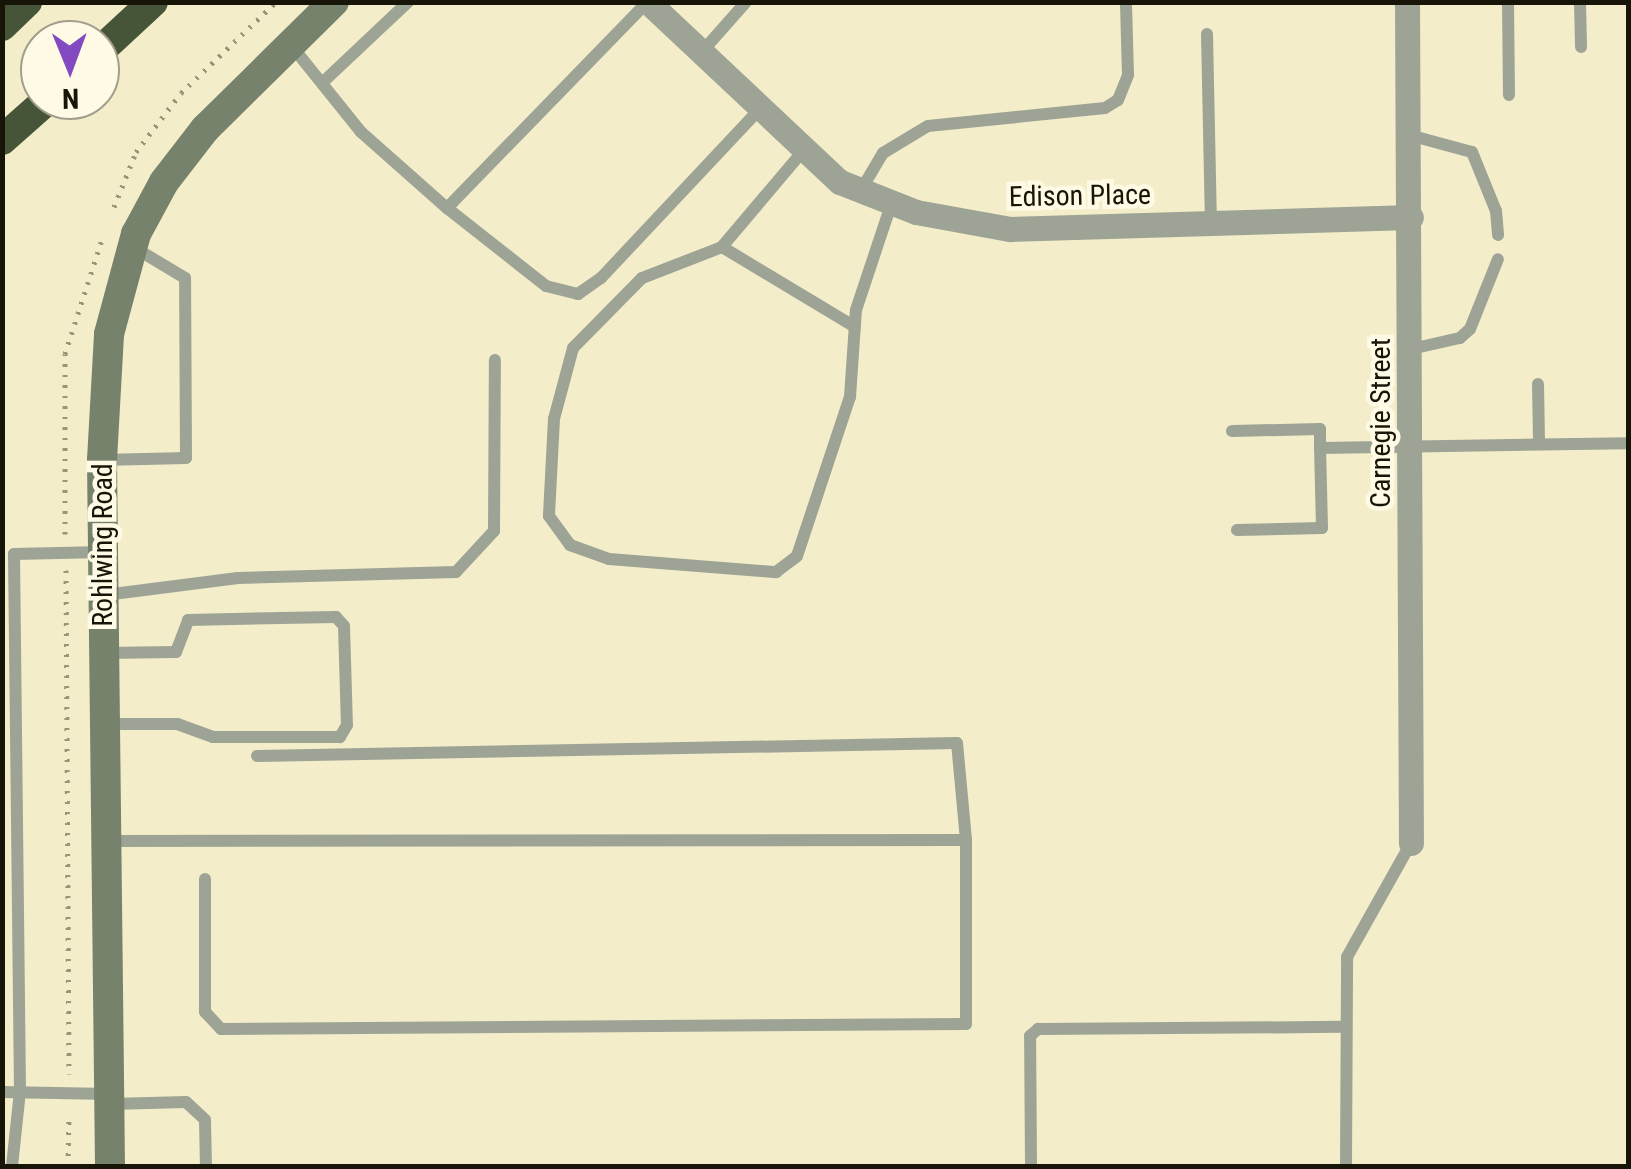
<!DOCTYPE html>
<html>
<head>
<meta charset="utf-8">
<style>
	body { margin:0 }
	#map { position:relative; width:1631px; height:1169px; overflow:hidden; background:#f4edc9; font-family:"Roboto Condensed",sans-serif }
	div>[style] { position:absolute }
	.path>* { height:5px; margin-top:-2.5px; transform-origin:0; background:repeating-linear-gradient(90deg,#9a947a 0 2.5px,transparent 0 10.5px) }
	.lane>* { height:12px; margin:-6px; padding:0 6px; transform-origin:6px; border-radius:6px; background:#9da496 }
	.street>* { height:25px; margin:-12.5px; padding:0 12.5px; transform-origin:12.5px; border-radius:12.5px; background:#9da496 }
	.secondary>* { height:30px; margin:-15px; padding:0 15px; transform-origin:15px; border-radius:15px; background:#77826d }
	.highway>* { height:30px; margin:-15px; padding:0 15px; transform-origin:15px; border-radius:15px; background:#465438 }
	span { translate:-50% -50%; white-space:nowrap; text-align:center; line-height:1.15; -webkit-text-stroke:9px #fefae5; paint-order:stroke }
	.street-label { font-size:28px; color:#171408 }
	.frame { position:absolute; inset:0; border:5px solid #171408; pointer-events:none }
	.north { position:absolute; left:20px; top:20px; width:100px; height:100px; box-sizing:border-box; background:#fefae5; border:2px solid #a29e8d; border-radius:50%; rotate:179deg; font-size:28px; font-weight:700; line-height:40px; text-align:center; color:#171408 }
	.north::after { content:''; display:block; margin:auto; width:35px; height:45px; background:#8249c0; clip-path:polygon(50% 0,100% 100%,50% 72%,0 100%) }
</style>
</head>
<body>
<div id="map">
	<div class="path">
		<i style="left:114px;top:207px;width:59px;rotate:-68.2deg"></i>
		<i style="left:136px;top:152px;width:74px;rotate:-52.7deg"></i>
		<i style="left:181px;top:93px;width:132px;rotate:-43.8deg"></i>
		<i style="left:65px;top:534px;width:180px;rotate:-90deg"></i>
		<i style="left:65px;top:354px;width:124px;rotate:-72.1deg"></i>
		<i style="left:66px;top:570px;width:504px;rotate:89.66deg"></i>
		<i style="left:68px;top:1166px;width:51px;rotate:-88.9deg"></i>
	</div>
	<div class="lane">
		<i style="left:1508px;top:2px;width:93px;rotate:89.4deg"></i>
		<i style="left:1580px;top:2px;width:45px;rotate:88.7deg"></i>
		<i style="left:1207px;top:34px;width:189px;rotate:88.8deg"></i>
		<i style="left:291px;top:45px;width:112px;rotate:51.2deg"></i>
		<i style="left:361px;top:132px;width:115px;rotate:41.5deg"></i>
		<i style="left:447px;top:208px;width:126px;rotate:38.2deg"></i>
		<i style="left:546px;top:286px;width:33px;rotate:14deg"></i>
		<i style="left:578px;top:294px;width:28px;rotate:-35deg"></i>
		<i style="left:601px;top:278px;width:229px;rotate:-46.8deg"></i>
		<i style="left:700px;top:54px;width:69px;rotate:-48.5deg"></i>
		<i style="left:322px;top:83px;width:118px;rotate:-43.3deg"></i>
		<i style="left:1409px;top:135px;width:65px;rotate:15.1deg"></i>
		<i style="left:1472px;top:152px;width:64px;rotate:67.9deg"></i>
		<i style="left:1496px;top:211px;width:24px;rotate:85deg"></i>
		<i style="left:803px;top:151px;width:126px;rotate:130.2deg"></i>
		<i style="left:722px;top:247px;width:86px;rotate:158.8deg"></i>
		<i style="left:642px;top:278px;width:98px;rotate:134.6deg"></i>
		<i style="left:573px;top:348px;width:73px;rotate:105deg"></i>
		<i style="left:554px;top:419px;width:97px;rotate:93deg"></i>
		<i style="left:549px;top:516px;width:36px;rotate:54deg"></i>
		<i style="left:570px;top:545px;width:41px;rotate:19.7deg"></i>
		<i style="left:609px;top:559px;width:168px;rotate:4.5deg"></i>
		<i style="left:776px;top:572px;width:26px;rotate:-37deg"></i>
		<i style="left:797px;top:556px;width:168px;rotate:-71.6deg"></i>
		<i style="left:850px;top:397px;width:87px;rotate:-86.1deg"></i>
		<i style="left:856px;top:310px;width:114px;rotate:-71.6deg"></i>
		<i style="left:861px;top:190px;width:43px;rotate:-59.3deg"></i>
		<i style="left:883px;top:153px;width:52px;rotate:-31deg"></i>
		<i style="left:928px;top:126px;width:178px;rotate:-5.8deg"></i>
		<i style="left:1105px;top:108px;width:15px;rotate:-32deg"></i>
		<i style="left:1118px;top:100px;width:27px;rotate:-68deg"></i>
		<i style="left:1128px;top:75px;width:73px;rotate:-91.6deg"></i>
		<i style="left:447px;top:208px;width:287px;rotate:-45.8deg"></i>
		<i style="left:722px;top:247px;width:155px;rotate:31deg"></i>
		<i style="left:1411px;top:349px;width:50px;rotate:-12.7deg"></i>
		<i style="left:1460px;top:338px;width:13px;rotate:-42deg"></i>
		<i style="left:1470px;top:329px;width:75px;rotate:-68.2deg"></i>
		<i style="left:1538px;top:384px;width:60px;rotate:89deg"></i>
		<i style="left:1232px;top:431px;width:88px;rotate:-1.3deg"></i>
		<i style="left:1320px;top:429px;width:19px;rotate:90deg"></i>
		<i style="left:1320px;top:448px;width:308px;rotate:-0.9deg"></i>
		<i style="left:102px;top:460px;width:84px;rotate:-1.4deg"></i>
		<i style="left:186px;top:458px;width:180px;rotate:-90.3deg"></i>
		<i style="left:185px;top:278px;width:58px;rotate:-149deg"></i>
		<i style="left:1237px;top:530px;width:85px;rotate:-1.3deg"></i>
		<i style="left:1322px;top:528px;width:80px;rotate:-91.4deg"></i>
		<i style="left:105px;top:595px;width:134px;rotate:-7.3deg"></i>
		<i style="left:238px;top:578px;width:218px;rotate:-1.6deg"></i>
		<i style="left:456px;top:572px;width:56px;rotate:-47.2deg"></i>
		<i style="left:494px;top:531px;width:171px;rotate:-89.7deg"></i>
		<i style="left:104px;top:653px;width:72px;rotate:-0.8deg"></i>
		<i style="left:176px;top:652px;width:34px;rotate:-69deg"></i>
		<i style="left:188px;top:620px;width:148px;rotate:-1.2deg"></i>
		<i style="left:336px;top:617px;width:12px;rotate:48deg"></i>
		<i style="left:344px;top:626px;width:99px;rotate:88.3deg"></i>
		<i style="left:347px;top:725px;width:14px;rotate:120deg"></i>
		<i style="left:340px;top:737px;width:127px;rotate:180deg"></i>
		<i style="left:213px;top:737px;width:38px;rotate:-160deg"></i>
		<i style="left:177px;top:724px;width:70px;rotate:180deg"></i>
		<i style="left:257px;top:756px;width:700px;rotate:-1.06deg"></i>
		<i style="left:957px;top:743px;width:97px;rotate:84.7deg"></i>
		<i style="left:109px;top:841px;width:857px;rotate:-0.07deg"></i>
		<i style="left:966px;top:840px;width:184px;rotate:90deg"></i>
		<i style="left:966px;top:1024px;width:745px;rotate:179.62deg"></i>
		<i style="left:221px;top:1029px;width:23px;rotate:-133deg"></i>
		<i style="left:205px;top:1012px;width:133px;rotate:-90deg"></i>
		<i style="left:2px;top:1092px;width:107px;rotate:1.1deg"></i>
		<i style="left:111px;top:1104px;width:75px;rotate:-1.5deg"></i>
		<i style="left:186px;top:1102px;width:26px;rotate:43deg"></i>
		<i style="left:205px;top:1120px;width:46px;rotate:88.8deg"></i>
		<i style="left:12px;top:1166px;width:75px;rotate:-83.9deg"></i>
		<i style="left:20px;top:1091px;width:537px;rotate:-90.64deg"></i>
		<i style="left:14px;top:554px;width:89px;rotate:-1.3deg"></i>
		<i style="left:1031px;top:1166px;width:130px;rotate:-90.4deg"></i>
		<i style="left:1030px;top:1036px;width:11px;rotate:-41deg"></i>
		<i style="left:1038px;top:1029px;width:305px;rotate:-0.4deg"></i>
		<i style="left:1346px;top:1166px;width:209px;rotate:-89.7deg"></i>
		<i style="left:1347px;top:957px;width:131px;rotate:-60.7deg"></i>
	</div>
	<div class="street">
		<i style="left:648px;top:2px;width:263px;rotate:43.2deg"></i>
		<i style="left:840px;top:182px;width:82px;rotate:21.5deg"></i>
		<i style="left:916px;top:212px;width:96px;rotate:10.3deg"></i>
		<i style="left:1010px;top:229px;width:401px;rotate:-1.7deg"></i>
		<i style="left:1407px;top:2px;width:841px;rotate:89.73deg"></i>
	</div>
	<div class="secondary">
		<i style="left:110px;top:1166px;width:706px;rotate:-90.65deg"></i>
		<i style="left:102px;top:460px;width:126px;rotate:-86.8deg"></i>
		<i style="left:109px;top:334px;width:104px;rotate:-74.9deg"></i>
		<i style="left:136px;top:234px;width:59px;rotate:-61.7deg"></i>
		<i style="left:164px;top:182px;width:67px;rotate:-52.3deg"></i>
		<i style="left:205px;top:129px;width:181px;rotate:-44.6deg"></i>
	</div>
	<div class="highway">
		<i style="left:2px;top:26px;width:35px;rotate:-44deg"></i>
		<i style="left:100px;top:51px;width:72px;rotate:-42.8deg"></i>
		<i style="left:2px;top:140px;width:60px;rotate:-41.6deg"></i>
	</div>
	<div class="street-label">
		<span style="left:1080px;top:196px;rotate:-1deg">Edison Place</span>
		<span style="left:1381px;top:423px;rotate:-90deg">Carnegie Street</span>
		<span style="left:103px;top:545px;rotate:-90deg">Rohlwing Road</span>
	</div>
	<div class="frame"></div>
	<div class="north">N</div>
</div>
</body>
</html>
